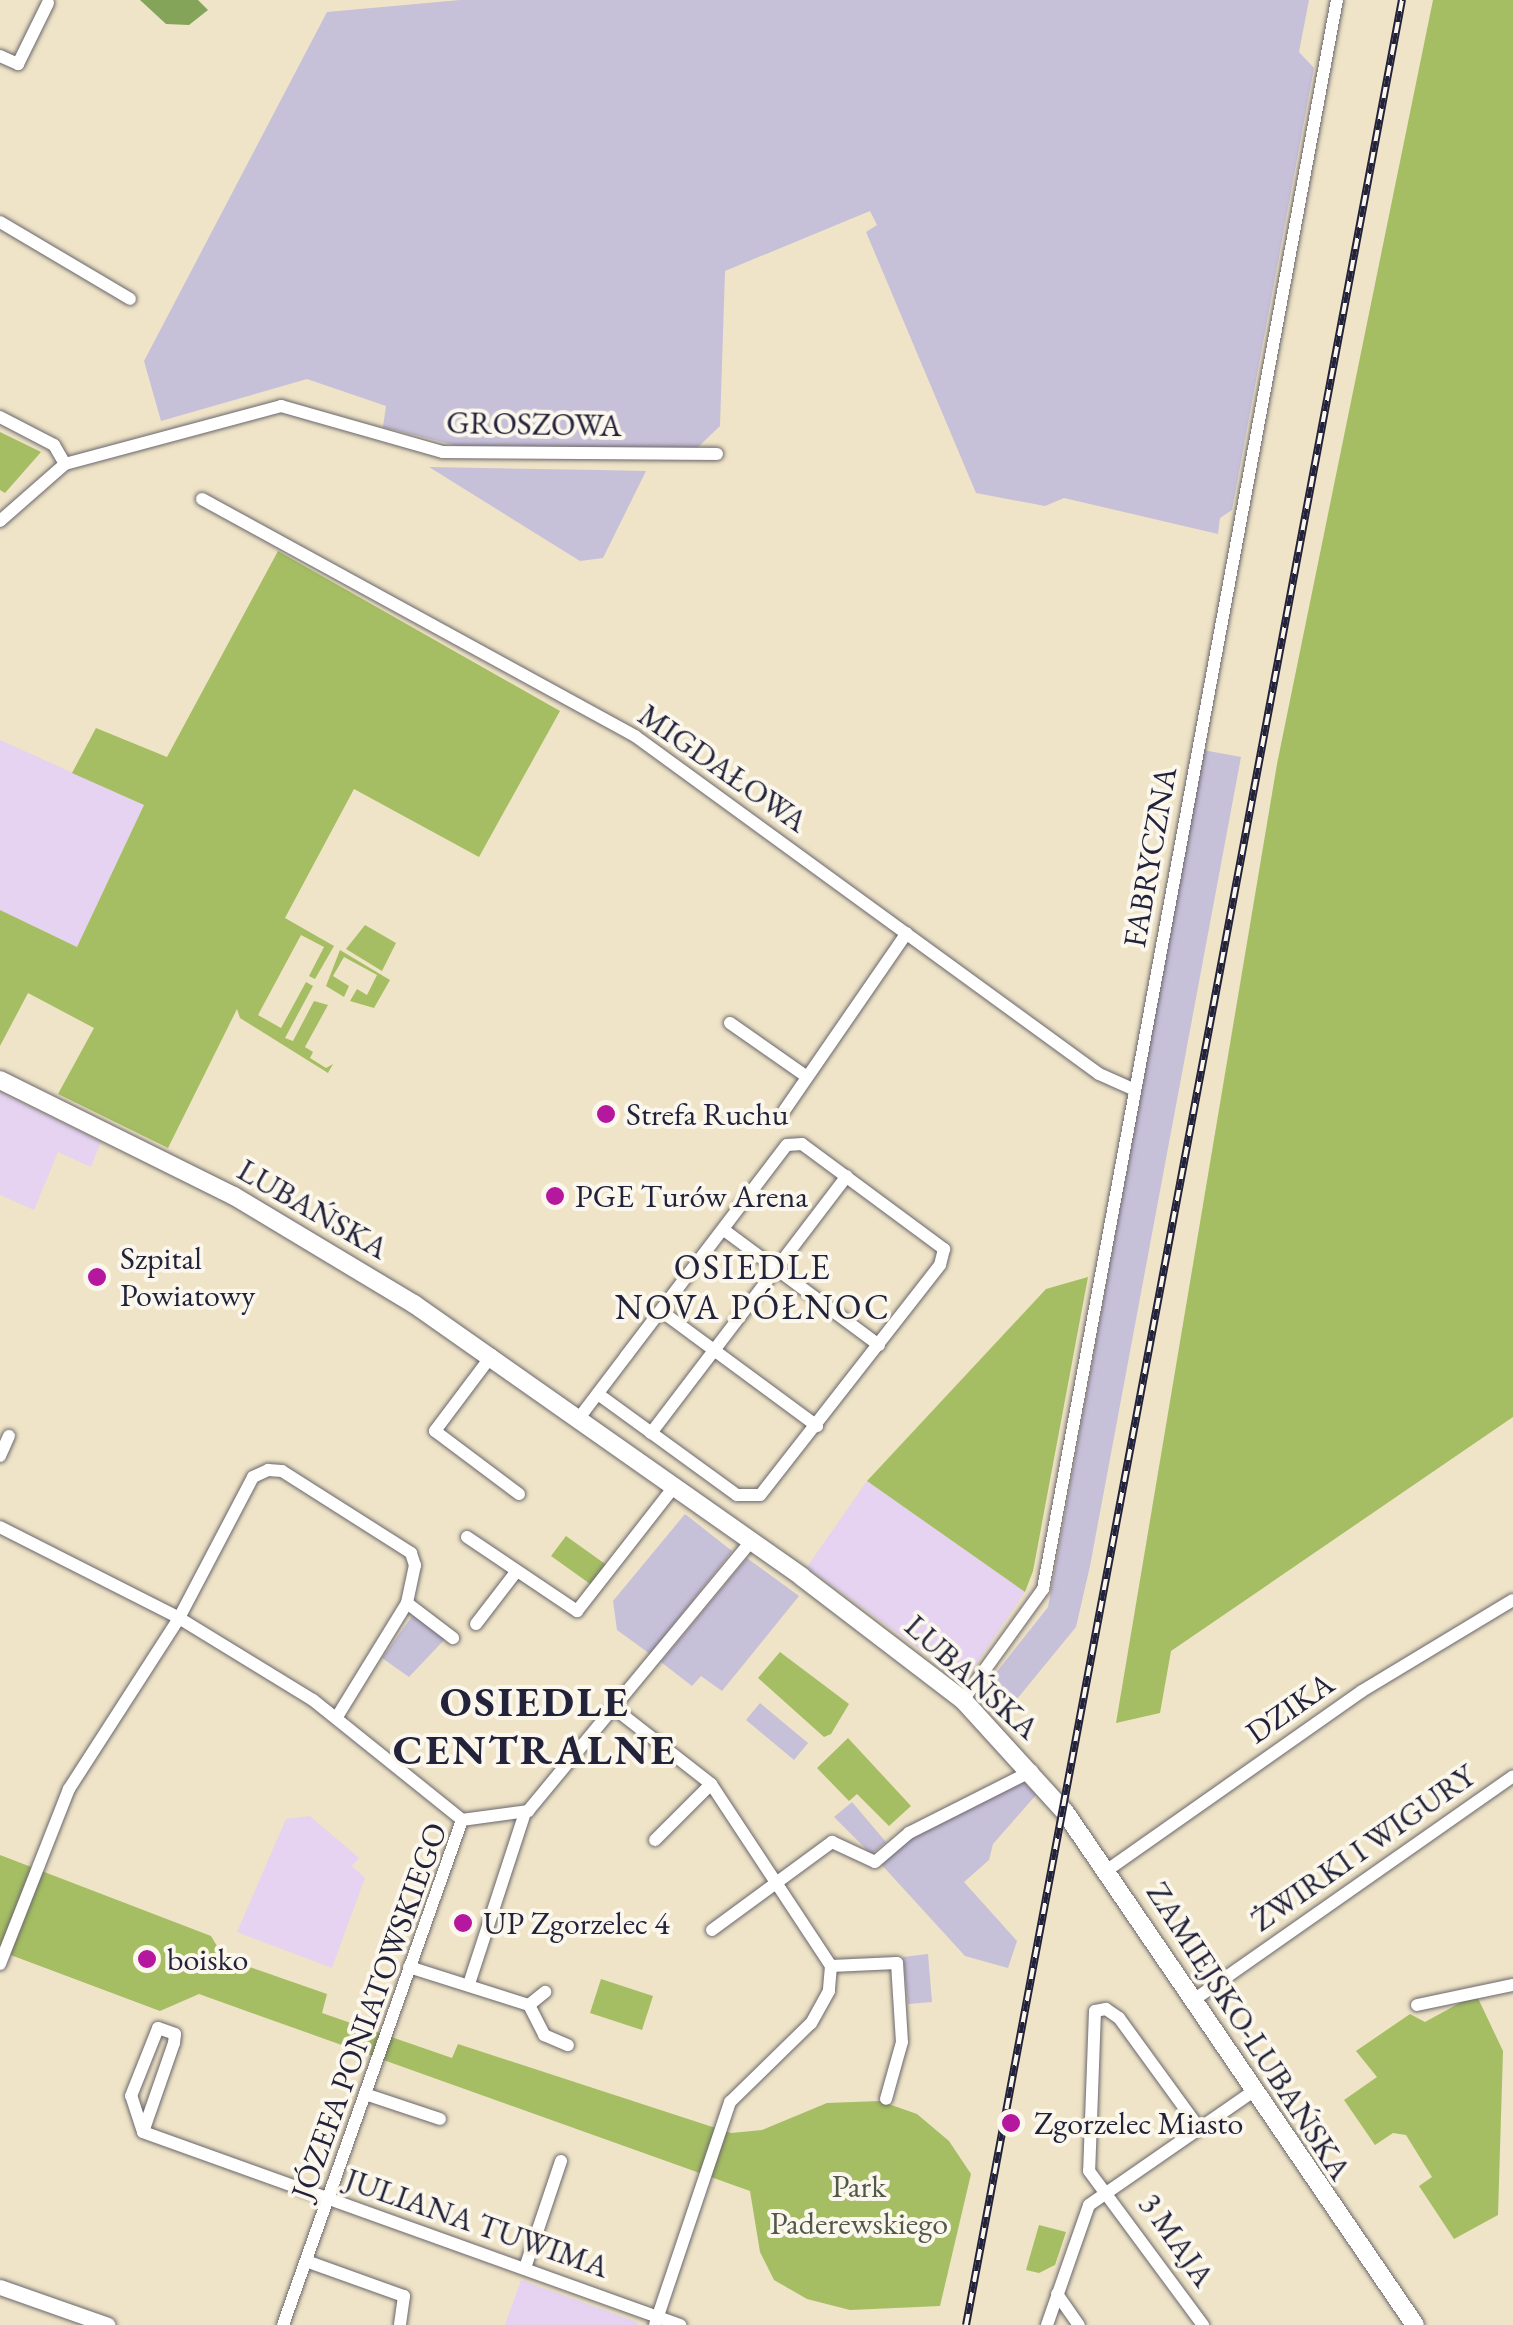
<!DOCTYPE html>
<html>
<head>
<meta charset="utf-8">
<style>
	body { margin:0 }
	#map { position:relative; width:1513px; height:2325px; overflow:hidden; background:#efe4c7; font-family:"EB Garamond",serif }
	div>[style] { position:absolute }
	.built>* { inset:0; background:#e5d3f1 }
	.industrial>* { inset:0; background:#c7c0d9 }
	.green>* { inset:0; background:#a5be63 }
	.forest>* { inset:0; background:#84a559 }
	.roads { filter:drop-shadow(0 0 2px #6a666c) drop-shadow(0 0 2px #6a666c) }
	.minor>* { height:12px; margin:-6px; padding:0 6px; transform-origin:6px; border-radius:6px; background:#fff }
	.tertiary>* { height:15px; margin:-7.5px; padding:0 7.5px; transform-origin:7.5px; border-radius:7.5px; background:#fff }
	.secondary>* { height:18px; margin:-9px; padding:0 9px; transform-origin:9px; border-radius:9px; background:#fff }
	.rail>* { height:8px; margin-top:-4px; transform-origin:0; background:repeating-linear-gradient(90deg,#fbf7ec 0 11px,#22223b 0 22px); box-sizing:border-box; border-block:2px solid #22223b }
	.dots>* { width:28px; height:28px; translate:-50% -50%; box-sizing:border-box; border:5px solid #fbf7ec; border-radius:50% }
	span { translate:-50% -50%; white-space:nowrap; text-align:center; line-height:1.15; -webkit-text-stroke:8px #fbf7ec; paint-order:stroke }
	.street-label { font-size:32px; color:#22223b }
	.poi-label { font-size:32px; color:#22223b }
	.left { translate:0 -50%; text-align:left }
	.park-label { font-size:32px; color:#505949 }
	.neighbourhood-label { font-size:35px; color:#22223b; letter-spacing:2.5px }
	.district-label { font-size:42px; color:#22223b; font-weight:700; letter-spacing:2.5px }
</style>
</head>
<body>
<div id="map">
	<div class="built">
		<i style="clip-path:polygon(0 740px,144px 805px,77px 947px,0 910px)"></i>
		<i style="clip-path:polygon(0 1092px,101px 1142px,91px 1167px,58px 1152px,34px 1210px,0 1195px)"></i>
		<i style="clip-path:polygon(867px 1481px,1025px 1592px,970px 1673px,956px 1676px,807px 1567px)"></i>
		<i style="clip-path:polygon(310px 1816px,359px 1858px,352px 1866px,365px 1878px,332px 1968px,237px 1932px,286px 1819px)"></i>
		<i style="clip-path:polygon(521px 2280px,637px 2322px,638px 2325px,505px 2325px)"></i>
	</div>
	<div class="industrial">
		<i style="clip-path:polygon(460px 0,1309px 0,1299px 52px,1314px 68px,1232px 510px,1220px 518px,1218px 534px,1064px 498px,1045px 506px,976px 493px,866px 232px,877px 225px,870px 211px,725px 271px,720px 426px,696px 449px,458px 446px,383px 427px,386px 406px,307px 379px,161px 421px,144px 361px,327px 12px)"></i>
		<i style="clip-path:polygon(429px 467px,599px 470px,646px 471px,603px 558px,580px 561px)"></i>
		<i style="clip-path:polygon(1203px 750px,1241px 757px,1090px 1566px,1076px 1627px,1012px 1705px,988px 1683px,1048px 1607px)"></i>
		<i style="clip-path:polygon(685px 1514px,732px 1551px,650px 1654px,617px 1630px,613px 1601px)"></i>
		<i style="clip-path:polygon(747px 1558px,799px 1596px,722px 1691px,701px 1676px,692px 1686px,661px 1662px)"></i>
		<i style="clip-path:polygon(413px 1615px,445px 1639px,409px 1677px,382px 1658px)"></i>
		<i style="clip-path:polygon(760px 1703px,808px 1743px,794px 1760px,746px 1720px)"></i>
		<i style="clip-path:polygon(1023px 1781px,1036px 1795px,993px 1844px,989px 1860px,964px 1882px,1017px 1941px,1008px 1968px,965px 1956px,880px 1863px,912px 1835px)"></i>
		<i style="clip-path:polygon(852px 1802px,886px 1842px,871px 1854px,834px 1817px)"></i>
		<i style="clip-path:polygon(928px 1954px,932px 2002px,908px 2004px,903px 1957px)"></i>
	</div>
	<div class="green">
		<i style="clip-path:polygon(1433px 0,1513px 0,1513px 1417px,1171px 1651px,1160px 1713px,1116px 1723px,1277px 764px)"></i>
		<i style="clip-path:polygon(0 432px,41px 452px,5px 493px,0 490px)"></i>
		<i style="clip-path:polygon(278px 551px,560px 711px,479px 857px,354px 789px,285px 918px,334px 946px,315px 979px,309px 976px,324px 947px,301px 935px,258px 1015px,281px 1028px,306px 982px,313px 986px,285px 1038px,293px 1041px,314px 1001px,328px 1005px,305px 1047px,313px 1052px,310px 1058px,326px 1068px,333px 1064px,328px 1073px,240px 1018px,237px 1009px,168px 1148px,58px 1094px,94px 1028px,28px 993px,0 1046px,0 910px,77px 947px,144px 805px,72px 773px,96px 728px,167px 757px)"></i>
		<i style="clip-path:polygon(365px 925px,396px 943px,382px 971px,346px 949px)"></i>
		<i style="clip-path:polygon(340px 950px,390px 980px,374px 1008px,350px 1001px,357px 989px,367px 995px,377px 975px,344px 957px,333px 976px,349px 986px,344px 997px,326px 986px)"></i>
		<i style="clip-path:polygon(1088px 1277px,1033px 1571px,1025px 1592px,867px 1481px,1046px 1289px)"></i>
		<i style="clip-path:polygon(566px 1536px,608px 1566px,593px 1586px,551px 1556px)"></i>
		<i style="clip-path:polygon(780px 1652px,849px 1704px,831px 1734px,824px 1737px,758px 1678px)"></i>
		<i style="clip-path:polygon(848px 1738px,911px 1806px,889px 1826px,857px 1794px,849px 1801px,817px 1768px)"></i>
		<i style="clip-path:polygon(0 1855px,211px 1936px,224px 1958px,327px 1994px,322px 2013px,452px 2058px,458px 2044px,731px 2133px,762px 2130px,827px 2103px,880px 2101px,917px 2114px,949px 2141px,971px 2174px,940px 2306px,850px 2310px,807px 2299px,774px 2280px,760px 2252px,750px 2191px,199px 1994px,160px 2011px,0 1951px)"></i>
		<i style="clip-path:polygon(601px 1979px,653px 1996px,642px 2030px,590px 2013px)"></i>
		<i style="clip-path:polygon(1476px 1994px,1503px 2051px,1498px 2215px,1454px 2239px,1419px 2186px,1432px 2177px,1406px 2135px,1393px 2133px,1375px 2145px,1344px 2100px,1377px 2077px,1356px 2051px,1410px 2014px,1425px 2022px)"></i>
		<i style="clip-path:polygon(1039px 2225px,1066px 2232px,1055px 2265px,1039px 2273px,1026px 2270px)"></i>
	</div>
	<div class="forest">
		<i style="clip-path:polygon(140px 0,198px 0,208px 10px,189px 25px,166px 24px)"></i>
	</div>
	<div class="roads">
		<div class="minor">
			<i style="left:0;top:56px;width:20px;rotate:24deg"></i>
			<i style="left:18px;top:64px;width:68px;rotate:-63.8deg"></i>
			<i style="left:0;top:222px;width:151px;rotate:30.6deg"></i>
			<i style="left:0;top:417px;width:61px;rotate:27.4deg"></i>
			<i style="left:54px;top:445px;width:22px;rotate:60deg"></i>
			<i style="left:202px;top:499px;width:494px;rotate:28.7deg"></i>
			<i style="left:635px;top:736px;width:574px;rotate:36.07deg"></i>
			<i style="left:1099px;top:1074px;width:39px;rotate:24deg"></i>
			<i style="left:0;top:521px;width:86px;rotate:-41.2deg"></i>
			<i style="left:65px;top:464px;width:224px;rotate:-15deg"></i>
			<i style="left:281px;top:406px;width:168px;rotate:15.9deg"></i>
			<i style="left:443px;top:452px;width:274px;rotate:0.4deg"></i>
			<i style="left:730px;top:1023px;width:94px;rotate:35deg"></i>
			<i style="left:784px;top:1111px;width:216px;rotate:-55.4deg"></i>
			<i style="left:724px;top:1230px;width:193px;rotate:36.6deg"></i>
			<i style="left:661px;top:1311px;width:194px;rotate:36.4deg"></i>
			<i style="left:492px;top:1355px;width:95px;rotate:126.9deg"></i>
			<i style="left:435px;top:1431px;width:105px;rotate:36.9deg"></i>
			<i style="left:579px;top:1418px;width:78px;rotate:-52.8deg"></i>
			<i style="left:626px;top:1356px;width:265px;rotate:-52.7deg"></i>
			<i style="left:787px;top:1145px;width:15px;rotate:-4deg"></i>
			<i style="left:802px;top:1144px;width:177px;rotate:36.5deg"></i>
			<i style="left:944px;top:1249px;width:16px;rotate:104deg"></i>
			<i style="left:940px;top:1265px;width:292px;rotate:128deg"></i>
			<i style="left:760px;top:1495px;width:23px;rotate:180deg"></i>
			<i style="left:737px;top:1495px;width:172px;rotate:-144deg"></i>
			<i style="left:651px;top:1433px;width:323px;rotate:-52.7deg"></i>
			<i style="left:0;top:1456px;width:22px;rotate:-66deg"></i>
			<i style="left:0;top:1527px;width:201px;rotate:26.9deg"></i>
			<i style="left:179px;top:1618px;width:157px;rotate:31.5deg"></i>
			<i style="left:313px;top:1700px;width:191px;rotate:38.8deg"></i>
			<i style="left:467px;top:1537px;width:133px;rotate:33.9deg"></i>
			<i style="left:577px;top:1611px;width:157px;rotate:-52deg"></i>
			<i style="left:407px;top:1603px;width:58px;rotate:37.3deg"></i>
			<i style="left:476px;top:1624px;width:66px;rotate:-52.4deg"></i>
			<i style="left:963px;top:1700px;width:137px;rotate:-54.2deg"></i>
			<i style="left:1043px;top:1589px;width:1616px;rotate:-79.52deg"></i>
			<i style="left:615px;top:1709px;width:122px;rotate:38deg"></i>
			<i style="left:711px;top:1784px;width:218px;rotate:56.6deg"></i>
			<i style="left:831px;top:1966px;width:25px;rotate:95deg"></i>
			<i style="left:829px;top:1991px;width:37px;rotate:119deg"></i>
			<i style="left:811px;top:2023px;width:113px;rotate:135.7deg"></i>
			<i style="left:730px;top:2102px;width:235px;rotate:108.6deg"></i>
			<i style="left:655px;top:1840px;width:79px;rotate:-45deg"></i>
			<i style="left:1106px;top:1871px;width:313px;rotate:-35.1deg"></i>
			<i style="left:1362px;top:1691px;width:176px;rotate:-31.1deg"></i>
			<i style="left:712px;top:1930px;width:149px;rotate:-36.3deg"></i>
			<i style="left:832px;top:1842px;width:47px;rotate:24.9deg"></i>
			<i style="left:875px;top:1862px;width:45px;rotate:-40.5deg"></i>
			<i style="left:909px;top:1833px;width:138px;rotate:-26.8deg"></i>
			<i style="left:0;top:1964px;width:188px;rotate:-68.5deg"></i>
			<i style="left:69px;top:1789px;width:203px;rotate:-57.2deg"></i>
			<i style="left:179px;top:1618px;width:159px;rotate:-62.3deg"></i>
			<i style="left:253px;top:1477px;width:17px;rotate:-25deg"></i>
			<i style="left:268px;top:1470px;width:14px;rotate:4deg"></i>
			<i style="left:282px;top:1471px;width:153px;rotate:32.4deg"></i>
			<i style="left:411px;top:1553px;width:13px;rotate:72deg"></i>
			<i style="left:415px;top:1565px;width:39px;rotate:102deg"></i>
			<i style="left:407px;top:1603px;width:132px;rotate:121.6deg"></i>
			<i style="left:831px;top:1966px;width:66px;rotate:-2.6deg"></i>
			<i style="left:897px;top:1963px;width:79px;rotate:86.4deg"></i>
			<i style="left:902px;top:2042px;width:59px;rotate:105.7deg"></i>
			<i style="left:409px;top:1967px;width:126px;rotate:17.6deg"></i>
			<i style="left:529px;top:2005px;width:21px;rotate:-39deg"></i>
			<i style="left:469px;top:1984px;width:180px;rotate:-71.9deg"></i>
			<i style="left:1195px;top:1999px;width:388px;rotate:-35deg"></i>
			<i style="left:529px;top:2005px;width:34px;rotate:63deg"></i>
			<i style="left:544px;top:2035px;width:26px;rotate:23deg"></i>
			<i style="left:1417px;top:2005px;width:98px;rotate:-11.8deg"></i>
			<i style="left:158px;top:2028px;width:18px;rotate:19deg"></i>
			<i style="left:175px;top:2034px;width:9px;rotate:96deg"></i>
			<i style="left:174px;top:2043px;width:94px;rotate:109.2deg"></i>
			<i style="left:143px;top:2132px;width:38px;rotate:-108deg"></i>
			<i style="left:131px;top:2096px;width:73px;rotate:-68.3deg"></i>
			<i style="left:365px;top:2094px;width:79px;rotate:18.4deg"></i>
			<i style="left:1199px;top:2128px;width:136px;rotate:-126deg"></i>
			<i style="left:1119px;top:2018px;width:16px;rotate:-145deg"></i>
			<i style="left:1106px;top:2009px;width:11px;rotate:170deg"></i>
			<i style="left:1095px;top:2011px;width:160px;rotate:92.1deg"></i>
			<i style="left:1089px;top:2171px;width:192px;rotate:53.5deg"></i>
			<i style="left:143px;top:2132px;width:571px;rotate:19.77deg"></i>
			<i style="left:306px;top:2261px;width:104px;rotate:19.7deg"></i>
			<i style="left:404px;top:2296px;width:29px;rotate:98deg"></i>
			<i style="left:525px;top:2268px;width:113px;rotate:-71.4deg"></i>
			<i style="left:1057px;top:2294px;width:38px;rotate:55deg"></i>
			<i style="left:283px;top:2325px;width:536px;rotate:-70.48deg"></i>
			<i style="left:462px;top:1820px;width:67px;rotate:-7.8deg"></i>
			<i style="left:528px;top:1811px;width:350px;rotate:-50.4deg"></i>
			<i style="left:1047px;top:2325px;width:127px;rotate:-70.7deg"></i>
			<i style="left:1089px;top:2205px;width:202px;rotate:-34.7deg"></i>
		</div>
		<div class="tertiary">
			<i style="left:0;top:2287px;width:114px;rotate:19.4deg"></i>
		</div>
		<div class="secondary">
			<i style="left:0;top:1080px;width:261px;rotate:26.4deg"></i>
			<i style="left:234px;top:1196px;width:210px;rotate:31deg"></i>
			<i style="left:414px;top:1304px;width:474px;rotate:35.1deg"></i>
			<i style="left:802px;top:1577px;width:203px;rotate:37.4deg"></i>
			<i style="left:963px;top:1700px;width:151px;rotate:47.7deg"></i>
			<i style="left:1065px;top:1812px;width:621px;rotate:55.7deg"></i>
		</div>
	</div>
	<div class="rail">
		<i style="left:966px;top:2325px;width:2366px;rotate:-79.38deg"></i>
	</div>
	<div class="dots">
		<i style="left:606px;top:1114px;background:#b5179e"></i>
		<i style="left:555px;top:1196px;background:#b5179e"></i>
		<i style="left:97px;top:1277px;background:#b5179e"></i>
		<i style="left:463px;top:1923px;background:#b5179e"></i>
		<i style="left:147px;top:1959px;background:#b5179e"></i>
		<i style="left:1011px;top:2123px;background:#b5179e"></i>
	</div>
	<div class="street-label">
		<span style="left:534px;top:424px;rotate:1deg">GROSZOWA</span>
		<span style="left:723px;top:768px;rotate:35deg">MIGDAŁOWA</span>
		<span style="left:1150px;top:857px;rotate:-80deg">FABRYCZNA</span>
		<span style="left:313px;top:1209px;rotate:30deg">LUBAŃSKA</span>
		<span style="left:972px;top:1677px;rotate:42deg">LUBAŃSKA</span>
		<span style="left:1290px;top:1708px;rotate:-35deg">DZIKA</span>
		<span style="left:1363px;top:1848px;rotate:-35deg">ŻWIRKI I WIGURY</span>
		<span style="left:369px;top:2011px;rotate:-70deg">JÓZEFA PONIATOWSKIEGO</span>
		<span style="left:1249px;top:2031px;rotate:57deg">ZAMIEJSKO-LUBAŃSKA</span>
		<span style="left:477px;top:2223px;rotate:19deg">JULIANA TUWIMA</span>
		<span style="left:1177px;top:2240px;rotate:55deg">3 MAJA</span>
	</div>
	<div class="poi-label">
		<span class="left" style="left:626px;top:1114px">Strefa Ruchu</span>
		<span class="left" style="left:575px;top:1196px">PGE Turów Arena</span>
		<span class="left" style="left:120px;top:1277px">Szpital<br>Powiatowy</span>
		<span class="left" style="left:483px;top:1923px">UP Zgorzelec 4</span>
		<span class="left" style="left:167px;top:1959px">boisko</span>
		<span class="left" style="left:1034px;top:2123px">Zgorzelec Miasto</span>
	</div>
	<div class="park-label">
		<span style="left:859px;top:2205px">Park<br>Paderewskiego</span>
	</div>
	<div class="neighbourhood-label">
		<span style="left:753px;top:1287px">OSIEDLE<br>NOVA PÓŁNOC</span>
	</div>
	<div class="district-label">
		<span style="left:535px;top:1726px">OSIEDLE<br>CENTRALNE</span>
	</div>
</div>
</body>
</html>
